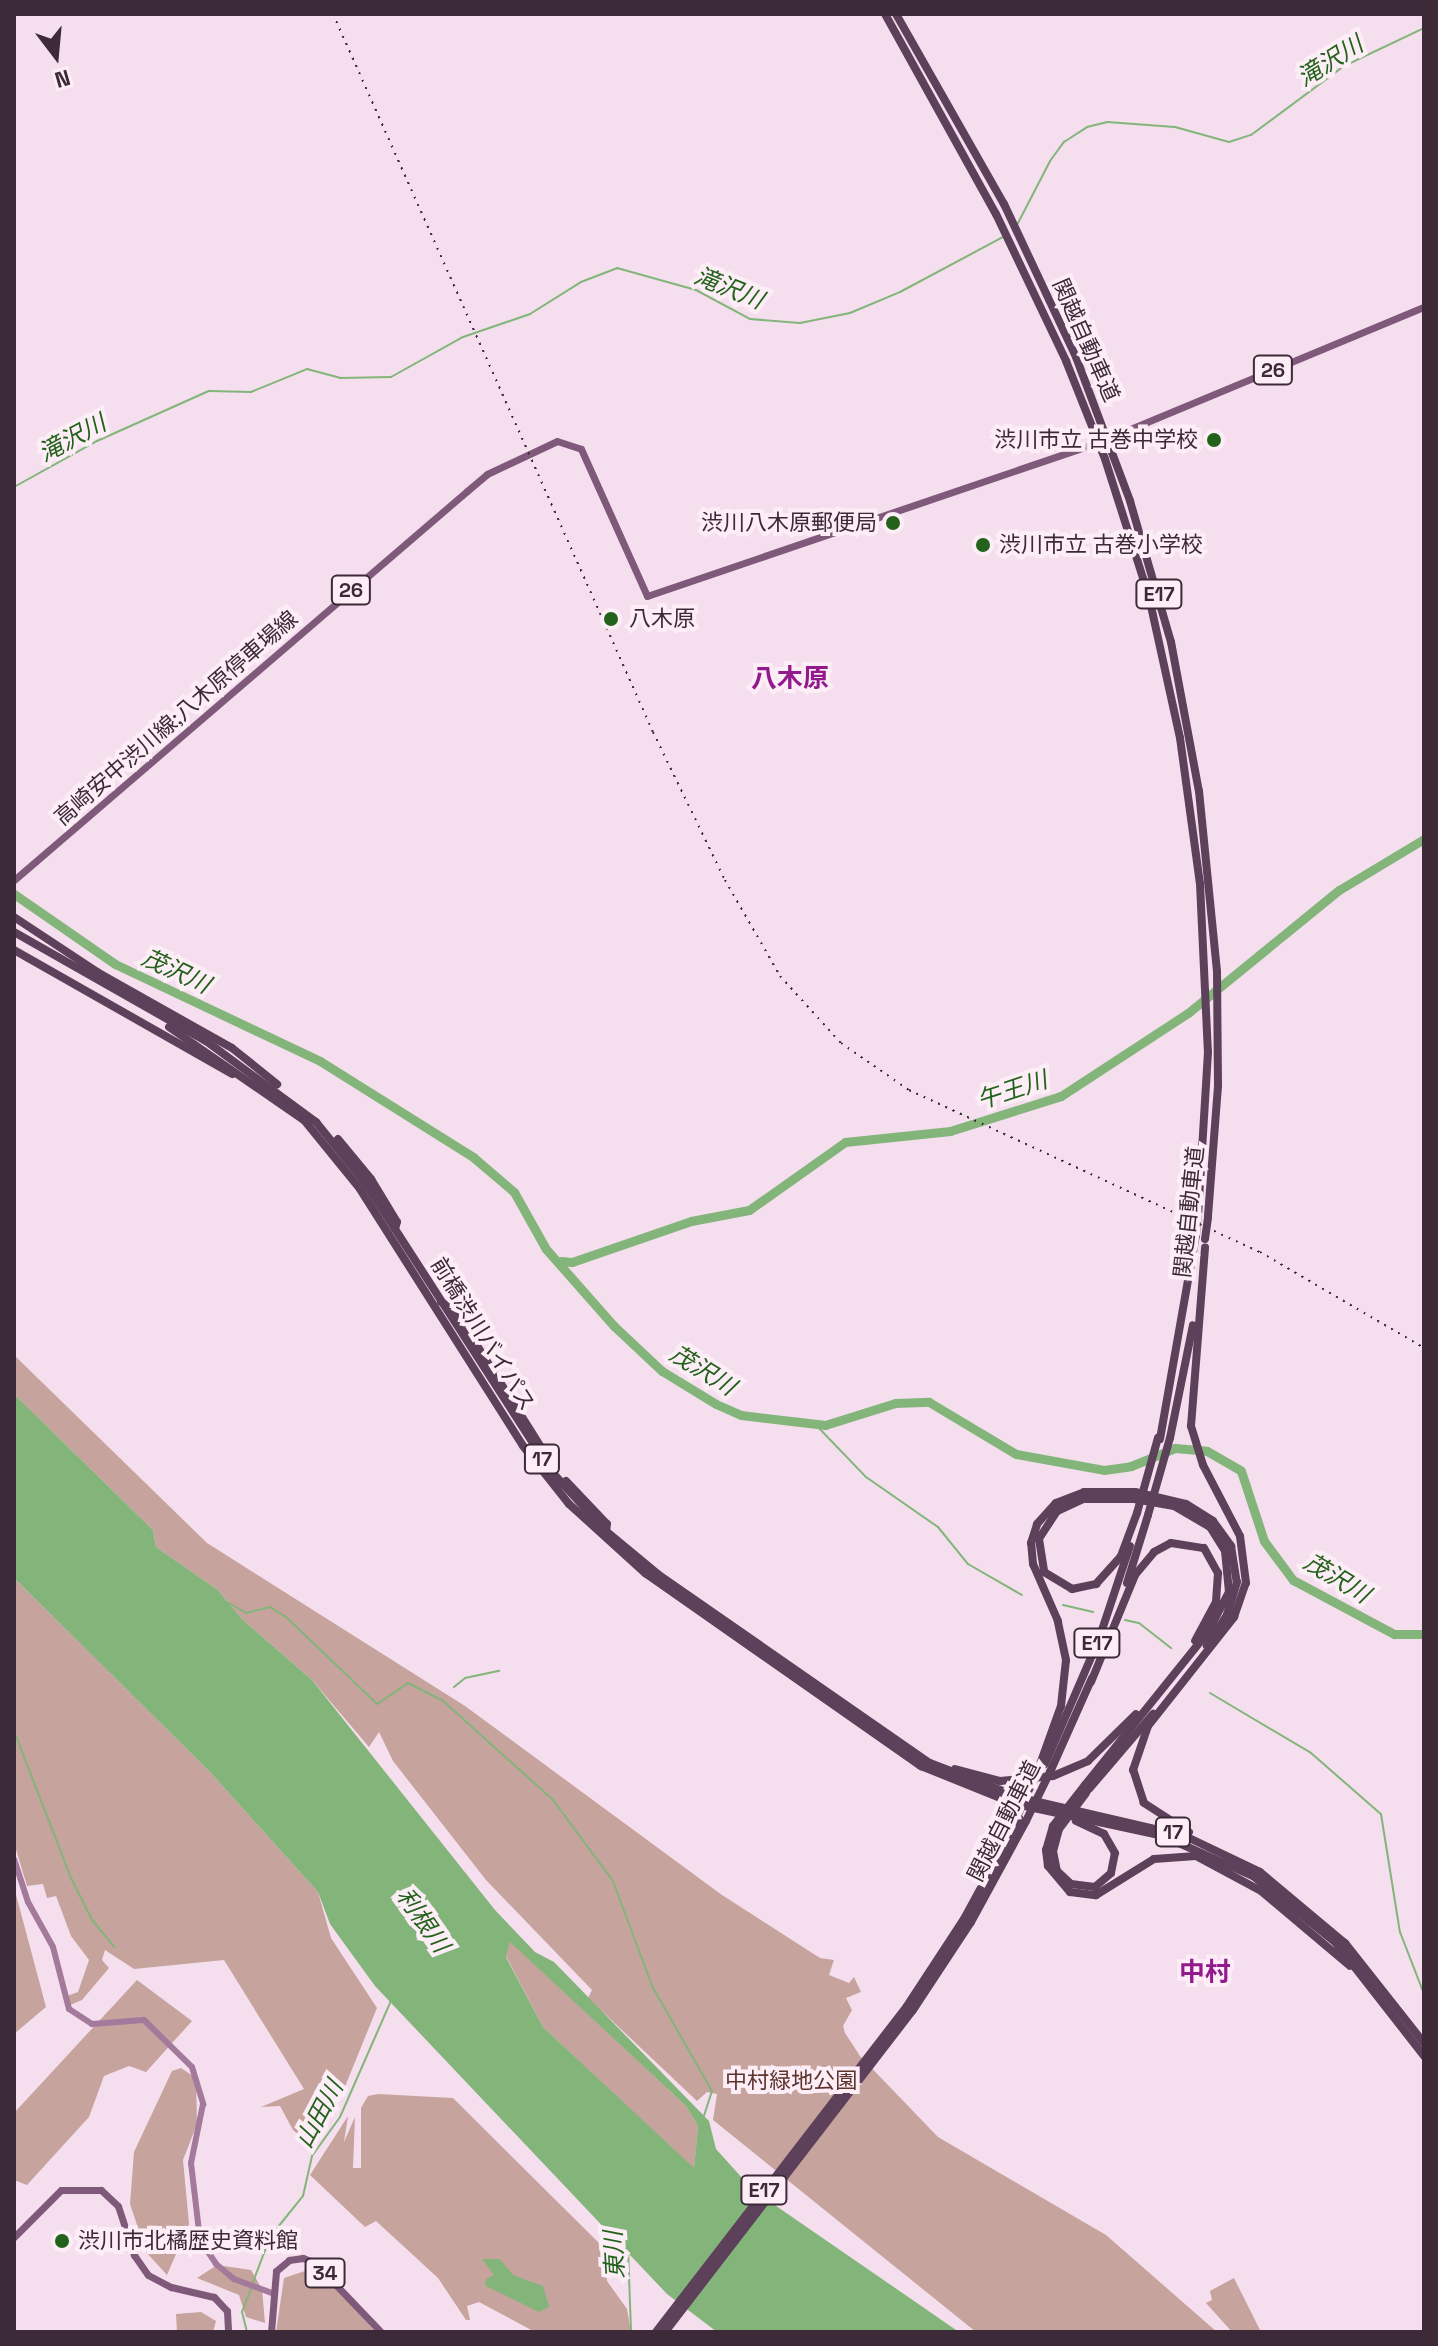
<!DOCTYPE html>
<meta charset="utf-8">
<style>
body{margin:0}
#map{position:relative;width:1438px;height:2346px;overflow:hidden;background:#f5dfee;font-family:"Space Grotesk","Noto Sans JP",sans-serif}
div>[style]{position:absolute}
.green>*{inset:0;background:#c6a39d}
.water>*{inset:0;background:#83b57b}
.stream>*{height:2px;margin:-1px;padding:0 1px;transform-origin:1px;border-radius:1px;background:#83b57b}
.river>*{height:9px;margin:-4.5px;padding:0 4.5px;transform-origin:4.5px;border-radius:4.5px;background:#83b57b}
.primary-tunnel>*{height:7px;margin-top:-3.5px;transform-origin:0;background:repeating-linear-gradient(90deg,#d0bbca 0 7px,transparent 0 10.5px)}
.secondary>*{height:6px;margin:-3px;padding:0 3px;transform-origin:3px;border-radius:3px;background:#a37a9c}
.primary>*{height:7px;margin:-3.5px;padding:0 3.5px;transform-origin:3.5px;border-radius:3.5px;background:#7f5979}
.highway>*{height:8px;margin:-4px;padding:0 4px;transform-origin:4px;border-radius:4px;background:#5d405a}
.rail>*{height:2px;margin-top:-1px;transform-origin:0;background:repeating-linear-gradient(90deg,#3c2a39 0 2px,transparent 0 8px)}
.highway-bridge>*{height:8px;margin:-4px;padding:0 4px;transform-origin:4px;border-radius:4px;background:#5d405a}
.dots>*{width:22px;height:22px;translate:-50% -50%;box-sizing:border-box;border:4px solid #fcedf6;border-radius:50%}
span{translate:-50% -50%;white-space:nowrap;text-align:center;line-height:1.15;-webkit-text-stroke:8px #fcedf6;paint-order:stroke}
.shield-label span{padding:2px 6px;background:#fcedf6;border:2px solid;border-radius:6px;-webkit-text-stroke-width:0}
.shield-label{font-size:20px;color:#3c2a39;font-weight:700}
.street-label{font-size:22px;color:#3c2a39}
.poi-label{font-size:22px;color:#3c2a39}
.right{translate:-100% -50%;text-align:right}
.left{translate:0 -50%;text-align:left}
.park-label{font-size:22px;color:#5d342b}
.water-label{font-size:24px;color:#23621a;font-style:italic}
.quarter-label{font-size:26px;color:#931a8c;font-weight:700}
.frame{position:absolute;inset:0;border:16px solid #3c2a39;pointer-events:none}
.north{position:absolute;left:16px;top:16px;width:80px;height:80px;-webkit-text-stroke:6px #fcedf6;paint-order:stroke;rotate:164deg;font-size:22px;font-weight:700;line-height:32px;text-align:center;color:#3c2a39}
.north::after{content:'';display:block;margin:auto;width:28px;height:36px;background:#3c2a39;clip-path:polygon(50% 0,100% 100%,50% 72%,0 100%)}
</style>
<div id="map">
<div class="green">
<div style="clip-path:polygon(14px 1355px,207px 1543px,465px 1706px,722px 1895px,820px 1958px,834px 1960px,829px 1975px,849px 1983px,854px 1977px,861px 1992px,846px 1998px,852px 2010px,843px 2026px,845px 2033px,860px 2056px,938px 2137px,1106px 2235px,1217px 2332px,976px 2332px,713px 2120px,717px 2094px,707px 2092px,697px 2101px,588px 1998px,592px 1990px,486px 1880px,393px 1761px,379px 1732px,369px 1747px,312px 1680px,242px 1619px,218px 1590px,156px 1547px,153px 1530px,14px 1394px)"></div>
<div style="clip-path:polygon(14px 1578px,209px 1771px,318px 1892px,331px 1938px,377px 2008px,333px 2116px,315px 2139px,305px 2140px,293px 2130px,280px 2106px,261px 2107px,304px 2089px,224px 1960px,134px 1969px,105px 1950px,102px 1960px,109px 1968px,82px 2000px,70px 2005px,67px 1996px,78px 1992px,89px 1960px,71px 1936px,56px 1896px,47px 1898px,43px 1884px,27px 1886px,14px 1843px)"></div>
<div style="clip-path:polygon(14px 1887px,46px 2007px,14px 2034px)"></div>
<div style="clip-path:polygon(510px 1941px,686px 2106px,698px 2126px,694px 2169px,543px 2027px,506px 1956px)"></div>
<div style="clip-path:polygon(137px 1980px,192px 2021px,146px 2072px,129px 2066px,104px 2076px,89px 2117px,27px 2185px,14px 2180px,14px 2113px)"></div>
<div style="clip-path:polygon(181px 2068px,196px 2078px,197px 2124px,183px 2160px,189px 2224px,167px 2275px,146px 2252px,130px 2204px,134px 2152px,172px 2071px)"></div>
<div style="clip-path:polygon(378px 2094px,453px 2098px,605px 2249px,607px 2281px,627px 2309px,631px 2332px,535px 2332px,479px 2302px,467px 2306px,470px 2320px,466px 2320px,438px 2278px,376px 2221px,365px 2227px,310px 2175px,348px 2116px,344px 2142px,355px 2117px,353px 2168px,361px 2168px,361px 2108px,368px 2096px)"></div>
<div style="clip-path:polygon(217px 2265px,251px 2270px,262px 2289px,265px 2323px,246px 2317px,239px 2295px,197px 2278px)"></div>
<div style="clip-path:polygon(305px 2271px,316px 2271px,328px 2280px,376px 2332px,276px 2332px,284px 2278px)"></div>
<div style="clip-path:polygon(1234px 2278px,1261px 2332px,1232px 2332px,1206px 2303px,1212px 2300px,1210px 2291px)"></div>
<div style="clip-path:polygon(201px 2312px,216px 2321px,213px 2332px,177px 2332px,176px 2314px)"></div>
</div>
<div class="water">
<div style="clip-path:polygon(evenodd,14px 1394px,153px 1530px,156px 1547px,218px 1590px,242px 1619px,312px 1680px,495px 1910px,535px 1952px,554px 1962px,709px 2121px,716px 2149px,753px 2190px,959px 2332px,717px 2332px,667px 2294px,375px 1986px,330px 1924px,318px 1892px,209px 1771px,14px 1578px,14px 1394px,510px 1942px,686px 2106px,698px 2126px,694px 2168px,543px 2027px,506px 1957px,510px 1942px)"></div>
<div style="clip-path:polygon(482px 2259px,500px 2259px,513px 2275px,543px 2286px,549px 2307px,539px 2312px,486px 2286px,485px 2280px,494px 2275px)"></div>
</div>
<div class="stream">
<div style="left:1016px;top:227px;width:74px;rotate:-62.7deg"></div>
<div style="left:1050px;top:161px;width:24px;rotate:-54deg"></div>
<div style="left:1064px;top:142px;width:27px;rotate:-33deg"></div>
<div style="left:1087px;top:127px;width:21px;rotate:-14deg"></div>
<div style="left:1107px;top:122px;width:68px;rotate:4.2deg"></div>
<div style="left:1175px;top:127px;width:56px;rotate:15.5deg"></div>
<div style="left:1229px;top:142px;width:23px;rotate:-18deg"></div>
<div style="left:1251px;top:135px;width:116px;rotate:-36.6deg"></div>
<div style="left:1344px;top:66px;width:89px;rotate:-25.4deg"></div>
<div style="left:14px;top:487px;width:95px;rotate:-29deg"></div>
<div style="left:97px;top:441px;width:123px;rotate:-24.1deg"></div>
<div style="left:209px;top:391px;width:42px;rotate:1.4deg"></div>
<div style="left:251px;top:392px;width:61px;rotate:-22.3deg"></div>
<div style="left:307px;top:369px;width:34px;rotate:15deg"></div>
<div style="left:340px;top:378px;width:51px;rotate:-1.1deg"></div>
<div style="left:391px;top:377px;width:82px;rotate:-29.1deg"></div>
<div style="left:463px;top:337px;width:71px;rotate:-18.9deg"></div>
<div style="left:530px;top:314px;width:60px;rotate:-32.1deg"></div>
<div style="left:581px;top:282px;width:39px;rotate:-21deg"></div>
<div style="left:617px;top:268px;width:82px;rotate:15.6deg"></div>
<div style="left:696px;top:290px;width:61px;rotate:28.2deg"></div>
<div style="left:750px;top:319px;width:50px;rotate:4.6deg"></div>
<div style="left:800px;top:323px;width:51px;rotate:-11.3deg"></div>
<div style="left:850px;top:313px;width:54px;rotate:-22.8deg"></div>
<div style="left:900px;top:292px;width:119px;rotate:-28.1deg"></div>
<div style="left:815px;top:1424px;width:74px;rotate:46.1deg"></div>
<div style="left:866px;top:1477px;width:88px;rotate:34.8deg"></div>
<div style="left:938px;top:1527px;width:48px;rotate:51deg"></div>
<div style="left:968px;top:1564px;width:62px;rotate:29.9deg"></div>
<div style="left:229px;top:1603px;width:20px;rotate:30deg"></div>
<div style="left:246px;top:1613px;width:25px;rotate:-14deg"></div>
<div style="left:270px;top:1607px;width:19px;rotate:32deg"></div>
<div style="left:286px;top:1617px;width:126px;rotate:43.7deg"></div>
<div style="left:377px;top:1704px;width:37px;rotate:-34deg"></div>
<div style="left:408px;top:1683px;width:38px;rotate:27deg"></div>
<div style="left:442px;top:1700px;width:149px;rotate:42deg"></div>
<div style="left:553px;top:1800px;width:101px;rotate:53.5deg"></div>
<div style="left:613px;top:1881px;width:112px;rotate:69.6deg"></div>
<div style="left:652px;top:1986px;width:121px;rotate:60.3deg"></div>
<div style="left:712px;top:2091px;width:26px;rotate:108deg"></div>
<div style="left:1063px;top:1605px;width:31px;rotate:13deg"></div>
<div style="left:1125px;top:1620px;width:14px;rotate:12deg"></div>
<div style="left:1139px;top:1623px;width:41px;rotate:38deg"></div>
<div style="left:454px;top:1687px;width:14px;rotate:-39deg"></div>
<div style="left:465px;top:1678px;width:35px;rotate:-12deg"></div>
<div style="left:1210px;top:1693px;width:117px;rotate:30.7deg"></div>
<div style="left:1311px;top:1753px;width:93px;rotate:41.1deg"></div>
<div style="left:1381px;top:1814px;width:120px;rotate:80.9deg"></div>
<div style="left:1400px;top:1932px;width:66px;rotate:68.8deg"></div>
<div style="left:14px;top:1731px;width:158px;rotate:68.8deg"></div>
<div style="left:71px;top:1878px;width:47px;rotate:63.4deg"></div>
<div style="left:92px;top:1920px;width:35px;rotate:50deg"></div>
<div style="left:628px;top:2249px;width:83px;rotate:87.9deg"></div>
<div style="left:253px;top:2282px;width:48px;rotate:-69.3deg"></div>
<div style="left:270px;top:2237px;width:53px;rotate:-51.2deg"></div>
<div style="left:303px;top:2196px;width:41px;rotate:-77.3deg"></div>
<div style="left:312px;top:2156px;width:48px;rotate:-54.3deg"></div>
<div style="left:340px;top:2117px;width:127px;rotate:-66.3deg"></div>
<div style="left:247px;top:2332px;width:21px;rotate:-104deg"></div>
<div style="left:242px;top:2312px;width:26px;rotate:-69deg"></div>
</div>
<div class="river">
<div style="left:14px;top:894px;width:123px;rotate:34.7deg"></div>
<div style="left:115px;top:964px;width:227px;rotate:25.3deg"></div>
<div style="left:320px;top:1061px;width:181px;rotate:32.1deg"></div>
<div style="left:473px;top:1157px;width:54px;rotate:40.5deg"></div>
<div style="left:514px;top:1192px;width:65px;rotate:60.7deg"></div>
<div style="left:546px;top:1249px;width:103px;rotate:48.6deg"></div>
<div style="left:614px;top:1326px;width:66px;rotate:43.2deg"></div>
<div style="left:662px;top:1371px;width:63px;rotate:31.4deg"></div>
<div style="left:716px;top:1404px;width:27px;rotate:24deg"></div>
<div style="left:741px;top:1415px;width:85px;rotate:6.8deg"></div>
<div style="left:825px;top:1425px;width:73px;rotate:-17.4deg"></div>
<div style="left:895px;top:1403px;width:34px;rotate:-2deg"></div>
<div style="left:929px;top:1402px;width:101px;rotate:30.9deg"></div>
<div style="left:1016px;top:1454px;width:89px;rotate:10.3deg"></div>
<div style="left:1104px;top:1470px;width:27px;rotate:-8deg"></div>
<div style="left:1131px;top:1466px;width:48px;rotate:-22.2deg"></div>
<div style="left:1175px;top:1448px;width:32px;rotate:5deg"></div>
<div style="left:1207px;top:1451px;width:39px;rotate:30deg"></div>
<div style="left:1241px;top:1471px;width:74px;rotate:71.8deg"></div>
<div style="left:1264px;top:1541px;width:49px;rotate:53.4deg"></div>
<div style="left:1293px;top:1580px;width:115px;rotate:28.1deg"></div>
<div style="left:1394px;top:1634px;width:30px"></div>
<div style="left:561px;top:1261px;width:11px;rotate:5deg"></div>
<div style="left:572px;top:1262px;width:126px;rotate:-19deg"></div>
<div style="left:691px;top:1221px;width:59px;rotate:-10.7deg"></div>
<div style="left:749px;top:1210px;width:118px;rotate:-35.3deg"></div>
<div style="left:845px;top:1142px;width:106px;rotate:-6deg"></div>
<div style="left:950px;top:1131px;width:116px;rotate:-17.5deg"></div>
<div style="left:1061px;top:1096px;width:152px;rotate:-33.2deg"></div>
<div style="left:1188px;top:1013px;width:195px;rotate:-39.2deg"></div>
<div style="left:1339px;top:890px;width:99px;rotate:-31deg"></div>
</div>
<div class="primary-tunnel">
<div style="left:1082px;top:448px;width:44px;rotate:-21.3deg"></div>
</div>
<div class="secondary">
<div style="left:14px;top:1859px;width:45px;rotate:72deg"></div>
<div style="left:28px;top:1902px;width:51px;rotate:60.9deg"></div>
<div style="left:53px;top:1947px;width:64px;rotate:75.5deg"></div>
<div style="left:69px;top:2009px;width:27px;rotate:33deg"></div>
<div style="left:92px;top:2024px;width:52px;rotate:-4.4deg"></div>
<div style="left:144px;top:2020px;width:67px;rotate:44.4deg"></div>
<div style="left:192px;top:2067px;width:39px;rotate:73deg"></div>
<div style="left:203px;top:2104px;width:60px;rotate:101.5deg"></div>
<div style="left:191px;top:2163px;width:78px;rotate:83.3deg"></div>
<div style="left:200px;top:2240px;width:29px;rotate:56deg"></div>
<div style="left:216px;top:2264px;width:23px;rotate:40deg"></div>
<div style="left:234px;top:2279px;width:40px;rotate:20.2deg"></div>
</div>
<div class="primary">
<div style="left:1123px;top:432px;width:326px;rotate:-22.6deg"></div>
<div style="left:14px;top:880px;width:597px;rotate:-40.65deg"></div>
<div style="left:467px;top:491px;width:26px;rotate:-40deg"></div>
<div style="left:487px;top:474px;width:77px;rotate:-25.2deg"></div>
<div style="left:557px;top:441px;width:25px;rotate:18deg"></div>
<div style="left:581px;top:449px;width:161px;rotate:65.8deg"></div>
<div style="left:647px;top:596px;width:459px;rotate:-18.8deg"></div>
<div style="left:14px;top:2237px;width:66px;rotate:-45deg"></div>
<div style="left:61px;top:2190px;width:40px"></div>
<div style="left:101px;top:2190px;width:23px;rotate:43deg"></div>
<div style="left:118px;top:2206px;width:52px;rotate:71.9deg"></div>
<div style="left:134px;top:2255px;width:24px;rotate:55deg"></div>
<div style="left:148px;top:2275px;width:26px;rotate:28deg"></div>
<div style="left:171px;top:2287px;width:44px;rotate:13.1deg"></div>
<div style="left:214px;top:2297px;width:19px;rotate:47deg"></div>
<div style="left:227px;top:2311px;width:21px;rotate:87deg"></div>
<div style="left:271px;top:2332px;width:61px;rotate:-85.3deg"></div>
<div style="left:276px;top:2271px;width:17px;rotate:-40deg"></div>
<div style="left:289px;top:2260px;width:14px;rotate:-8deg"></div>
<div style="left:303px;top:2258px;width:13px;rotate:23deg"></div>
<div style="left:315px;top:2263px;width:95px;rotate:46.3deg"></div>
</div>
<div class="highway">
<div style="left:885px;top:14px;width:229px;rotate:61deg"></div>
<div style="left:996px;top:214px;width:163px;rotate:64.5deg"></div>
<div style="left:1066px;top:361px;width:105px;rotate:68.3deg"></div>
<div style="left:1105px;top:459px;width:145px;rotate:72.3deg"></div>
<div style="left:1149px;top:597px;width:144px;rotate:77.6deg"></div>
<div style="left:1180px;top:738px;width:147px;rotate:82.2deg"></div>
<div style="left:1200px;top:884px;width:168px;rotate:87.3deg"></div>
<div style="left:1208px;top:1052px;width:162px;rotate:93.5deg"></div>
<div style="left:896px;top:14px;width:219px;rotate:60.4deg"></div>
<div style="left:1004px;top:204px;width:169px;rotate:64.8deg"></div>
<div style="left:1076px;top:357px;width:154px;rotate:69.4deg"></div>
<div style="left:1130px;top:501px;width:147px;rotate:73.8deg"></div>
<div style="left:1171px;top:642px;width:152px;rotate:79.4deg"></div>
<div style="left:1199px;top:791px;width:182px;rotate:84.3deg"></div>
<div style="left:1217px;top:972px;width:114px;rotate:89.5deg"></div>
<div style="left:1218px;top:1086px;width:131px;rotate:94.4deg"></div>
<div style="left:14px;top:917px;width:100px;rotate:33.5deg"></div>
<div style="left:97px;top:972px;width:155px;rotate:29.4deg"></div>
<div style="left:232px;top:1048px;width:58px;rotate:38.7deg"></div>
<div style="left:14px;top:932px;width:221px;rotate:29.6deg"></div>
<div style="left:206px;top:1041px;width:137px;rotate:36.4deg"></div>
<div style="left:316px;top:1122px;width:80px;rotate:51.1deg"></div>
<div style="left:366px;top:1184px;width:341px;rotate:57.2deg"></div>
<div style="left:551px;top:1471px;width:81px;rotate:47.5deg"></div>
<div style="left:606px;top:1531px;width:69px;rotate:39.7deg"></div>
<div style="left:659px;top:1575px;width:330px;rotate:34.8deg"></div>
<div style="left:930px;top:1763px;width:97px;rotate:21deg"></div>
<div style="left:1021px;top:1798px;width:168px;rotate:13deg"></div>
<div style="left:1185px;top:1836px;width:83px;rotate:25.6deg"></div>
<div style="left:1260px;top:1872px;width:111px;rotate:39.9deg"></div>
<div style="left:1345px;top:1943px;width:127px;rotate:51.7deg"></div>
<div style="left:14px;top:950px;width:251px;rotate:29.6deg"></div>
<div style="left:169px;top:1027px;width:164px;rotate:34.6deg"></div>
<div style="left:304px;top:1120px;width:89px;rotate:50.9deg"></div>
<div style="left:360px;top:1189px;width:304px;rotate:57.6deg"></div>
<div style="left:523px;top:1446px;width:74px;rotate:51.6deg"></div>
<div style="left:569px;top:1504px;width:103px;rotate:42.2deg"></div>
<div style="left:645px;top:1573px;width:337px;rotate:35deg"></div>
<div style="left:921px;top:1766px;width:101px;rotate:22deg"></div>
<div style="left:1015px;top:1804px;width:151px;rotate:12.2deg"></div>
<div style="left:1163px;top:1836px;width:98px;rotate:24deg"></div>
<div style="left:1253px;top:1876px;width:105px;rotate:38.8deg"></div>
<div style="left:1335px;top:1942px;width:145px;rotate:52deg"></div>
<div style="left:338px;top:1139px;width:52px;rotate:50.5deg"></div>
<div style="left:371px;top:1179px;width:50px;rotate:58.8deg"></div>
<div style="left:397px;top:1222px;width:7px;rotate:106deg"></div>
<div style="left:441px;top:1302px;width:15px;rotate:28deg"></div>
<div style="left:454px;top:1309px;width:176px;rotate:57.8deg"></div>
<div style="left:1170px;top:1438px;width:115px;rotate:-78.5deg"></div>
<div style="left:1160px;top:1439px;width:207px;rotate:-80deg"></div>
<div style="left:566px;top:1481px;width:59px;rotate:46.4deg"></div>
<div style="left:607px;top:1524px;width:7px;rotate:98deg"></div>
<div style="left:1127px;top:1583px;width:71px;rotate:-72.8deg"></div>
<div style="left:1091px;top:1682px;width:116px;rotate:-67.6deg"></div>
<div style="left:1135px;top:1575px;width:30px;rotate:-50deg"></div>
<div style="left:1154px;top:1552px;width:19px;rotate:-28deg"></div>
<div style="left:1171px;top:1543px;width:33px;rotate:9deg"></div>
<div style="left:1204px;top:1548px;width:29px;rotate:61deg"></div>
<div style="left:1218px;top:1573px;width:29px;rotate:94deg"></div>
<div style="left:1216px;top:1602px;width:44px;rotate:118.3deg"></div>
<div style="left:1045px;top:1764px;width:136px;rotate:-66.6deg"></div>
<div style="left:1099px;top:1639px;width:98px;rotate:-71.6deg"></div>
<div style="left:1039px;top:1767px;width:65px;rotate:-70.2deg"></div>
<div style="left:1061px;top:1706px;width:46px;rotate:-83.8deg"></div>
<div style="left:1066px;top:1660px;width:40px;rotate:-102deg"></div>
<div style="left:1058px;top:1621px;width:62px;rotate:-113.7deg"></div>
<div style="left:1033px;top:1564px;width:21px;rotate:-95deg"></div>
<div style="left:1031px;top:1543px;width:20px;rotate:-72deg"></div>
<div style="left:1037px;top:1524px;width:28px;rotate:-48deg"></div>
<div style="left:1056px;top:1503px;width:30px;rotate:-21deg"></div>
<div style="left:1084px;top:1492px;width:51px"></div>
<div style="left:1135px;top:1492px;width:52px;rotate:13.2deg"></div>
<div style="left:1186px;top:1504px;width:32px;rotate:32deg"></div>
<div style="left:1213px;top:1521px;width:31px;rotate:54deg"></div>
<div style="left:1231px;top:1546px;width:36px;rotate:81deg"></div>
<div style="left:1237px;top:1582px;width:34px;rotate:107deg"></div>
<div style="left:1227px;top:1615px;width:37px;rotate:123deg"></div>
<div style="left:955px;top:1769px;width:47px;rotate:14.9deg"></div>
<div style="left:1000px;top:1781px;width:53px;rotate:-5.4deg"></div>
<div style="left:1053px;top:1776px;width:38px;rotate:-23deg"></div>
<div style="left:1088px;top:1761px;width:67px;rotate:-44.4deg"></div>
<div style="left:1050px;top:1772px;width:103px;rotate:-65.9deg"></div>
<div style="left:1085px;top:1785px;width:196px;rotate:-51.2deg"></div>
<div style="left:1208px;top:1632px;width:45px;rotate:-62.3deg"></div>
<div style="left:1229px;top:1592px;width:41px;rotate:-95.6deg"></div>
<div style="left:1225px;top:1551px;width:28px;rotate:-122deg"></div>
<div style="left:1210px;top:1527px;width:42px;rotate:-149.7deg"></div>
<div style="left:1174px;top:1506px;width:42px;rotate:-170.3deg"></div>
<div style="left:1133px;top:1499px;width:50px;rotate:180deg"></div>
<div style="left:1083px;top:1499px;width:29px;rotate:155deg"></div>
<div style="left:1057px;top:1511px;width:33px;rotate:123deg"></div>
<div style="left:1039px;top:1539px;width:33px;rotate:81deg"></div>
<div style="left:1044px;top:1572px;width:33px;rotate:31deg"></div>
<div style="left:1072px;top:1589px;width:25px;rotate:-12deg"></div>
<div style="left:1096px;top:1584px;width:38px;rotate:-48deg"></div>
<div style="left:1121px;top:1556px;width:46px;rotate:-69.6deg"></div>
<div style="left:1089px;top:1789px;width:99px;rotate:-49.5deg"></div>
<div style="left:1053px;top:1826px;width:25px;rotate:106deg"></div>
<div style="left:1046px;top:1850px;width:16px;rotate:83deg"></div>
<div style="left:1048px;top:1866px;width:34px;rotate:50deg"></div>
<div style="left:1070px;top:1892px;width:26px;rotate:7deg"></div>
<div style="left:1096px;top:1895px;width:68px;rotate:-31.8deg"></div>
<div style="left:1154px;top:1859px;width:42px;rotate:-4.1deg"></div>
<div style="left:1196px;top:1856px;width:74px;rotate:28.3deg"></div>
<div style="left:1261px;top:1891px;width:116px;rotate:40.1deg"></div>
<div style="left:1059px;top:1829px;width:23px;rotate:105deg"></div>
<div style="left:1053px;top:1851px;width:20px;rotate:79deg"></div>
<div style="left:1057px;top:1871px;width:19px;rotate:43deg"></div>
<div style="left:1071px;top:1884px;width:24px;rotate:7deg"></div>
<div style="left:1095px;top:1887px;width:21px;rotate:-41deg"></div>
<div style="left:1111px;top:1873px;width:20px;rotate:-79deg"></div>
<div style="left:1115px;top:1853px;width:22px;rotate:-120deg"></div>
<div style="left:1104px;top:1834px;width:31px;rotate:-155deg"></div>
<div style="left:1189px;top:1832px;width:54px;rotate:-147.2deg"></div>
<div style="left:1144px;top:1803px;width:35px;rotate:-108deg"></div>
<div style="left:1133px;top:1770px;width:46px;rotate:-71.2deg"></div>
<div style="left:1148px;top:1726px;width:139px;rotate:-51.7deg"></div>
<div style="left:1234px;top:1617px;width:36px;rotate:-71deg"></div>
<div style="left:1246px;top:1583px;width:47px;rotate:-97.3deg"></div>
<div style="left:1240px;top:1536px;width:80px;rotate:-117.5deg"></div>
<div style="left:1203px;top:1465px;width:41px;rotate:-107.1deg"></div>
<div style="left:1191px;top:1426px;width:179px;rotate:-85.5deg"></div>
<div style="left:656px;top:2332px;width:411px;rotate:-52.4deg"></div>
<div style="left:907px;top:2006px;width:104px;rotate:-56.8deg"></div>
<div style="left:964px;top:1919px;width:115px;rotate:-61.4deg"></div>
<div style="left:665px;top:2332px;width:406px;rotate:-52.4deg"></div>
<div style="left:913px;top:2010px;width:105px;rotate:-56.6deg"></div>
<div style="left:971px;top:1922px;width:115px;rotate:-61.4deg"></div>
</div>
<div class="rail">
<div style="left:333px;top:14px;width:786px;rotate:65.98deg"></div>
<div style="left:653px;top:732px;width:165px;rotate:64.1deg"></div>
<div style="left:725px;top:880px;width:111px;rotate:60.2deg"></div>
<div style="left:780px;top:976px;width:91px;rotate:47.7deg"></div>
<div style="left:841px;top:1043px;width:83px;rotate:34.7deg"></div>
<div style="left:909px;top:1090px;width:387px;rotate:24.8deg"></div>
<div style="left:1260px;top:1252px;width:190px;rotate:30.3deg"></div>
</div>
<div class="highway-bridge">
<div style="left:1196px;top:1235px;width:21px;rotate:-85deg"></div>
<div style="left:1205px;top:1239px;width:22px;rotate:-82deg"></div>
<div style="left:1137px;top:1513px;width:78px;rotate:-74.4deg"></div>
<div style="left:1148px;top:1515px;width:80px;rotate:-74.1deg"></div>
<div style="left:1017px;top:1817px;width:55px;rotate:-66.3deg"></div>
<div style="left:1026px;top:1821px;width:55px;rotate:-63.9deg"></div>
<div style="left:1053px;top:1826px;width:52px;rotate:-52deg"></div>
<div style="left:1059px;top:1829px;width:45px;rotate:-53.1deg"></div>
</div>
<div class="dots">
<div style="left:1214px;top:440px;background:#23621a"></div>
<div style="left:893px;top:523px;background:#23621a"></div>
<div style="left:983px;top:545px;background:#23621a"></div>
<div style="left:611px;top:619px;background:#23621a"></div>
<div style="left:62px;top:2241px;background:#23621a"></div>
</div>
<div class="shield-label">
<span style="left:1273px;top:370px">26</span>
<span style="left:351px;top:590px">26</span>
<span style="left:1159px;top:594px">E17</span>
<span style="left:542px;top:1459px">17</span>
<span style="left:1097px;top:1643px">E17</span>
<span style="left:1173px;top:1832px">17</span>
<span style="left:764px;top:2190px">E17</span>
<span style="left:325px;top:2273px">34</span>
</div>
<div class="street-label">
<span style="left:1086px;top:340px;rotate:66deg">関越自動車道</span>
<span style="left:176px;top:718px;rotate:-41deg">高崎安中渋川線;八木原停車場線</span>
<span style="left:1189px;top:1212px;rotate:-84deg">関越自動車道</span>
<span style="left:483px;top:1334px;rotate:58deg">前橋渋川バイパス</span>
<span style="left:1004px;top:1821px;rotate:-63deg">関越自動車道</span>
</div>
<div class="poi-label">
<span class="right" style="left:1198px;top:440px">渋川市立 古巻中学校</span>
<span class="right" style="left:877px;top:523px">渋川八木原郵便局</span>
<span class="left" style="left:999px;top:545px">渋川市立 古巻小学校</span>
<span class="left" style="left:629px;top:619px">八木原</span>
<span class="left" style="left:78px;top:2241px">渋川市北橘歴史資料館</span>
</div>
<div class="park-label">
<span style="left:791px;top:2081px">中村緑地公園</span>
</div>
<div class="water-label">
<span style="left:1330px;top:61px;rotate:-32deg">滝沢川</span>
<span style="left:729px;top:288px;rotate:22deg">滝沢川</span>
<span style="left:72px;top:438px;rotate:-28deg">滝沢川</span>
<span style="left:176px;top:971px;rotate:25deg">茂沢川</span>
<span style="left:1012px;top:1090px;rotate:-18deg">午王川</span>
<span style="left:703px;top:1370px;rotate:32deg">茂沢川</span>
<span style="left:1337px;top:1578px;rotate:31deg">茂沢川</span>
<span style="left:423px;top:1920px;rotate:55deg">利根川</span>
<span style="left:319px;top:2114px;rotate:-62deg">山田川</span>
<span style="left:614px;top:2255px;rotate:-93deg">東川</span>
</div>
<div class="quarter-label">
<span style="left:790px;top:679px">八木原</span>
<span style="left:1205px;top:1973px">中村</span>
</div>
<div class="frame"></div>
<div class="north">N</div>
</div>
